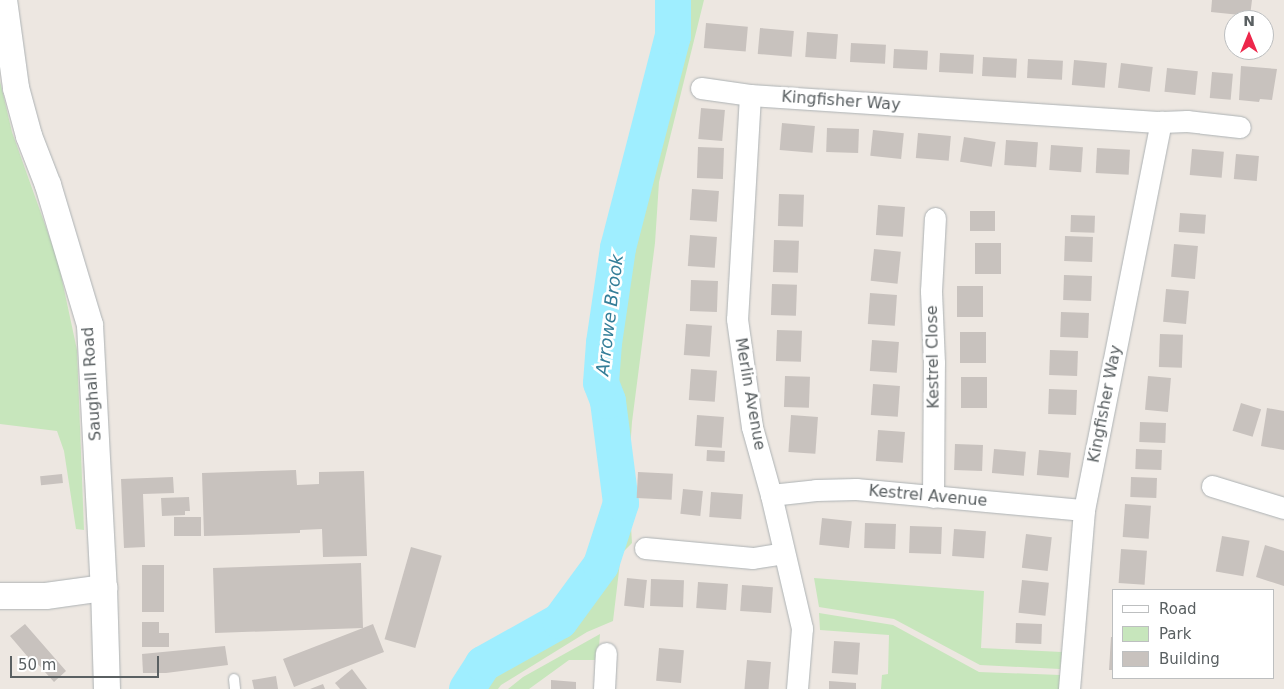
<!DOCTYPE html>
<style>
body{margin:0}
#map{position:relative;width:1284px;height:689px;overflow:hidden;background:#ede7e1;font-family:"DejaVu Sans",sans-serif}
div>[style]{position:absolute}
.green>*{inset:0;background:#c7e6bc}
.river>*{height:36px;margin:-18px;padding:0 18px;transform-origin:18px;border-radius:18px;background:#9feeff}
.building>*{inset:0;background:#c8c2be;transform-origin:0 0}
.roads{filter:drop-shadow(0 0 1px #adb2b4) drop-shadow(0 0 1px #adb2b4)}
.service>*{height:10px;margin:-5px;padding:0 5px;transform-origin:5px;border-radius:5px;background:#fff}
.minor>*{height:21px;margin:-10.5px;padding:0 10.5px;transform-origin:10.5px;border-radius:10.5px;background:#fff}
.tertiary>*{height:26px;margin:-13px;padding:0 13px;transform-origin:13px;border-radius:13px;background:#fff}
span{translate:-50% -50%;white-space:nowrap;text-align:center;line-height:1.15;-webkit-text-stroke:5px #fff;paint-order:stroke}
.street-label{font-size:16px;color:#5a6062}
.water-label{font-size:18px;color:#347e98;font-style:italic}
.legend{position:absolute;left:1112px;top:589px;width:162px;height:90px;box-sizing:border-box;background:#fff;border:1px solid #bdbfc0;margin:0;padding:6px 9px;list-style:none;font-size:15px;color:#5a6062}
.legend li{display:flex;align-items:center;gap:10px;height:25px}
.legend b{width:25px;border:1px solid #bdbfc0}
.north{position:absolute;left:1224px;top:10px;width:50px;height:50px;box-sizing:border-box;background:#fff;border:1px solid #bdbfc0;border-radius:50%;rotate:0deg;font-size:14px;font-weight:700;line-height:20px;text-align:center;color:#5a6062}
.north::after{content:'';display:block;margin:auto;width:18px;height:22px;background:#ed274b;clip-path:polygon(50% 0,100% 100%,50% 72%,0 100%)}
.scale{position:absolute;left:10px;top:656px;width:149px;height:22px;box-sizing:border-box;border:2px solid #5a6062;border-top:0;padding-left:6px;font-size:15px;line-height:18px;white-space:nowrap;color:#5a6062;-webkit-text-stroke:4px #fff;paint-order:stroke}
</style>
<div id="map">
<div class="green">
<div style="clip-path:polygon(673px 0,704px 0,659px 182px,655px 243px,632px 422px,628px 478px,632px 543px,621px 554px,613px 621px,587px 632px,501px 685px,498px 689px,475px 689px,497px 665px,540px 645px,579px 612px,604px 572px,621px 503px,608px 401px,601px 383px,608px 322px,618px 248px,673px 36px)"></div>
<div style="clip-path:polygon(0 81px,12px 132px,58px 261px,77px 350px,84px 530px,76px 529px,64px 451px,57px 431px,0 424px)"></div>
<div style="clip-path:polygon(814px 578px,984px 591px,981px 648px,1062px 652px,1060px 669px,980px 665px,894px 619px,819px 607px)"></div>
<div style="clip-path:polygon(819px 613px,893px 625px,979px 672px,1060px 675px,1059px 689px,881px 689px,882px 675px,888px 674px,889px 635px,820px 630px)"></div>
<div style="clip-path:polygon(600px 634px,598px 660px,569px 660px,529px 689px,508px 689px,523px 677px)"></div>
</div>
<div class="river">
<div style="left:467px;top:689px;width:30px;rotate:-57deg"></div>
<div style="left:483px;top:664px;width:88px;rotate:-29.2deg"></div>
<div style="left:560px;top:621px;width:69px;rotate:-53.8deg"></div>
<div style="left:601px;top:565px;width:65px;rotate:-72.1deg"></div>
<div style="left:621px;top:503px;width:103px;rotate:-97.3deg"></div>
<div style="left:608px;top:401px;width:19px;rotate:-111deg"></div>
<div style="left:601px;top:383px;width:40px;rotate:-85.7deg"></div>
<div style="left:604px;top:343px;width:96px;rotate:-81.6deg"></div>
<div style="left:618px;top:248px;width:219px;rotate:-75.5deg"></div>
<div style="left:673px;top:36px;width:36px;rotate:-90deg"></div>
</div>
<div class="building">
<div style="clip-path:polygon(1212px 0,1252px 0,1250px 16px,1211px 12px)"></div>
<div style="left:706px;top:23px;width:42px;height:25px;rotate:5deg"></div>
<div style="left:760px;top:28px;width:34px;height:26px;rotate:5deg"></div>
<div style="left:807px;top:32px;width:31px;height:25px;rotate:4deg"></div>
<div style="left:851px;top:43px;width:35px;height:19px;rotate:3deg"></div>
<div style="left:894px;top:49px;width:34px;height:19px;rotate:3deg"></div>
<div style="left:940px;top:53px;width:34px;height:19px;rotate:3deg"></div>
<div style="left:983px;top:57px;width:34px;height:19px;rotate:3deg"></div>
<div style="left:1028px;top:59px;width:35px;height:19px;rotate:3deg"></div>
<div style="left:1074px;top:60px;width:33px;height:25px;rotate:5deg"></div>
<div style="left:1121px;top:63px;width:32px;height:25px;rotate:7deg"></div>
<div style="clip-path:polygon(1241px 66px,1277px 69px,1272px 100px,1260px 99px,1259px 102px,1239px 100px)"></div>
<div style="left:1167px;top:68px;width:31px;height:24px;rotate:6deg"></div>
<div style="left:1212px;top:72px;width:21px;height:26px;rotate:5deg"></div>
<div style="left:701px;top:108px;width:24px;height:31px;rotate:5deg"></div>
<div style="left:782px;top:123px;width:33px;height:27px;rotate:5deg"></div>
<div style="left:827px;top:128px;width:32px;height:24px;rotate:2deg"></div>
<div style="left:873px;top:130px;width:31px;height:26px;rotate:6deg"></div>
<div style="left:918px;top:133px;width:33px;height:25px;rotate:5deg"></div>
<div style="left:964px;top:137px;width:32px;height:25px;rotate:9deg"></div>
<div style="left:1006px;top:140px;width:32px;height:25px;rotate:4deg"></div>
<div style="left:1051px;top:145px;width:32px;height:25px;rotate:4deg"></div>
<div style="left:698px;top:147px;width:26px;height:31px;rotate:2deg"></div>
<div style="left:1097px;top:148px;width:33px;height:25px;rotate:3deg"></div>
<div style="left:1192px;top:149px;width:32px;height:26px;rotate:5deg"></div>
<div style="left:1236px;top:154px;width:23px;height:25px;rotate:5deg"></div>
<div style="left:692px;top:189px;width:27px;height:31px;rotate:4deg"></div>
<div style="left:779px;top:194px;width:25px;height:32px;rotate:2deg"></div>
<div style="left:878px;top:205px;width:27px;height:30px;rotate:4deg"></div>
<div style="left:970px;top:211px;width:25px;height:20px"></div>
<div style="left:1180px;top:213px;width:26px;height:19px;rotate:4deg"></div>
<div style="left:1071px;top:215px;width:24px;height:17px;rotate:2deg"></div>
<div style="left:690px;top:235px;width:27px;height:31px;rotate:4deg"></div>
<div style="left:1065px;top:236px;width:28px;height:25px;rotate:2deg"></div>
<div style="left:774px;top:240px;width:25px;height:32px;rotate:2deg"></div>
<div style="left:975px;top:243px;width:26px;height:31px"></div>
<div style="left:1174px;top:244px;width:24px;height:33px;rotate:5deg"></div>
<div style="left:874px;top:249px;width:27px;height:32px;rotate:6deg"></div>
<div style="left:1064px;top:275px;width:28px;height:25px;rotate:2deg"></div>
<div style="left:691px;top:280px;width:27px;height:31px;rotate:2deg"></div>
<div style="left:772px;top:284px;width:25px;height:31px;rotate:2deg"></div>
<div style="left:957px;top:286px;width:26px;height:31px"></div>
<div style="left:1166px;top:289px;width:23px;height:33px;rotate:5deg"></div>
<div style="left:870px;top:293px;width:27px;height:31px;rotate:4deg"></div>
<div style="left:1061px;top:312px;width:28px;height:25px;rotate:2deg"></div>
<div style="left:686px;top:324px;width:26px;height:31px;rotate:4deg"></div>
<div style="left:777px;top:330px;width:25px;height:31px;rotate:2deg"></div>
<div style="left:960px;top:332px;width:26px;height:31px"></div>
<div style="left:1160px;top:334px;width:23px;height:33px;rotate:2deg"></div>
<div style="left:872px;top:340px;width:27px;height:31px;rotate:4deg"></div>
<div style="left:1050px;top:350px;width:28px;height:25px;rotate:2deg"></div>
<div style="left:691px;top:369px;width:26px;height:31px;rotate:4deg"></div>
<div style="left:785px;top:376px;width:25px;height:31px;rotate:2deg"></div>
<div style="left:1148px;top:376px;width:23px;height:34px;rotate:5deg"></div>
<div style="left:961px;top:377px;width:26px;height:31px"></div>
<div style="left:873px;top:384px;width:27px;height:31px;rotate:4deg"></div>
<div style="left:1049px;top:389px;width:28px;height:25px;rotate:2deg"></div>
<div style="left:1241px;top:403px;width:21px;height:29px;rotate:17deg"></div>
<div style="clip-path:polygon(1267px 408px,1284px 411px,1284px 450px,1261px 446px)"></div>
<div style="left:697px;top:415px;width:27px;height:31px;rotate:4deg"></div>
<div style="left:791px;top:415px;width:27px;height:37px;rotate:4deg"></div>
<div style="left:1140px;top:422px;width:26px;height:20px;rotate:2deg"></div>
<div style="left:878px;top:430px;width:27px;height:31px;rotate:4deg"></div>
<div style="left:955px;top:444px;width:28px;height:26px;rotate:2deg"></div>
<div style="left:994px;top:449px;width:32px;height:24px;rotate:5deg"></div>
<div style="left:1136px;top:449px;width:26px;height:20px;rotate:2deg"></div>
<div style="left:707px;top:450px;width:18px;height:11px;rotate:3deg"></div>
<div style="left:1039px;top:450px;width:32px;height:25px;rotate:5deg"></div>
<div style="clip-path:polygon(296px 470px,297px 485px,319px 484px,319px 472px,364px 471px,367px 556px,323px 557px,322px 529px,300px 530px,300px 533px,204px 536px,202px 473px)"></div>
<div style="left:638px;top:472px;width:35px;height:26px;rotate:3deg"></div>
<div style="left:62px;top:474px;width:9px;height:22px;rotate:84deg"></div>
<div style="clip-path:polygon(173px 477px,174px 493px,143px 494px,145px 547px,124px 548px,121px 479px)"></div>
<div style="left:1131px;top:477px;width:26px;height:20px;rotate:2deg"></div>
<div style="left:683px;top:489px;width:20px;height:25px;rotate:6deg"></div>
<div style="left:711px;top:492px;width:32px;height:25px;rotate:4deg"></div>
<div style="clip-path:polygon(189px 497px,190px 511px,185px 511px,185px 515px,162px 516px,161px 498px)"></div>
<div style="left:1125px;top:504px;width:26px;height:33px;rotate:4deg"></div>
<div style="left:201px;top:517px;width:19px;height:27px;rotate:90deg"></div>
<div style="left:822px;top:518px;width:30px;height:27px;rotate:6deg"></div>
<div style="left:865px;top:523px;width:31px;height:25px;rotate:2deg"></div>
<div style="left:910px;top:526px;width:32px;height:27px;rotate:2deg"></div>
<div style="left:954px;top:529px;width:32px;height:27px;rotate:4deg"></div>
<div style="left:1026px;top:534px;width:26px;height:34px;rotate:7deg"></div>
<div style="left:1222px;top:536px;width:28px;height:36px;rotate:10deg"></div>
<div style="clip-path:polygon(1265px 545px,1284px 551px,1284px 586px,1256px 577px)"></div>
<div style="left:411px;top:547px;width:32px;height:96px;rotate:16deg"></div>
<div style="left:1121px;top:549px;width:26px;height:34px;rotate:4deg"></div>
<div style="clip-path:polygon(361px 563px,363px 628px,373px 624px,384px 652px,294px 687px,283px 659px,363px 628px,215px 633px,213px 568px)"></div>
<div style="left:142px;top:565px;width:22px;height:47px"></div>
<div style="left:627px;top:578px;width:20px;height:28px;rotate:6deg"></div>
<div style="left:651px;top:579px;width:33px;height:27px;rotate:2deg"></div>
<div style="left:1022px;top:580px;width:27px;height:33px;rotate:6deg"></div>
<div style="left:698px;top:582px;width:30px;height:26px;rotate:4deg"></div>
<div style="left:742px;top:585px;width:31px;height:26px;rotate:4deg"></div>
<div style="clip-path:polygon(142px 622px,159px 622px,159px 633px,169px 633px,169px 647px,142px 647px)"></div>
<div style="left:1016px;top:623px;width:26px;height:20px;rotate:2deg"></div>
<div style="clip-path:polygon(25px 624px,66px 671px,54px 682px,36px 662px,33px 663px,10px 636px)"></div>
<div style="clip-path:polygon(1111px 637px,1113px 637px,1113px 670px,1109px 670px)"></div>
<div style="left:834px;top:641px;width:26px;height:32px;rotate:4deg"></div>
<div style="clip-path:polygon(225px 646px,228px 665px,166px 673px,143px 673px,142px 654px)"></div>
<div style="left:659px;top:648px;width:25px;height:33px;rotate:5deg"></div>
<div style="left:747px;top:660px;width:24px;height:29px;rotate:5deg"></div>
<div style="clip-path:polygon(352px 669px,367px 689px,340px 689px,335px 683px)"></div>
<div style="clip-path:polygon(276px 676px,278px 689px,254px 689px,252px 680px)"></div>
<div style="clip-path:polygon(551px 680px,576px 682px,576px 689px,551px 689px)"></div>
<div style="clip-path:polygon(829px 681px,856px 683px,856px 689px,829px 689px)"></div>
<div style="clip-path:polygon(323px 684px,325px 689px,310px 689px)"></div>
</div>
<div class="roads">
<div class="service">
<div style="left:234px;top:679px;width:10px;rotate:84deg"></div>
</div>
<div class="minor">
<div style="left:701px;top:88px;width:49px;rotate:8.1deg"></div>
<div style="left:750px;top:95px;width:412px;rotate:3.8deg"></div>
<div style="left:1161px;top:122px;width:26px;rotate:-2deg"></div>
<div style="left:1187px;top:121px;width:53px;rotate:6.5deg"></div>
<div style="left:750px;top:95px;width:224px;rotate:93.3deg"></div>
<div style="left:737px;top:319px;width:109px;rotate:82.1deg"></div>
<div style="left:752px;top:427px;width:71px;rotate:74.4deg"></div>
<div style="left:771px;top:495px;width:137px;rotate:76.9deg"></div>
<div style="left:802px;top:628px;width:61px;rotate:94.7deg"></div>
<div style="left:1212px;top:486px;width:75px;rotate:17deg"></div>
<div style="left:771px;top:495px;width:45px;rotate:-6.3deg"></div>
<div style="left:816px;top:490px;width:40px;rotate:-1.4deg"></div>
<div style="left:856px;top:489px;width:229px;rotate:5.3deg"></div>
<div style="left:933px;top:497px;width:134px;rotate:-89.6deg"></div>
<div style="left:934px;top:363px;width:72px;rotate:-92.4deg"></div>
<div style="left:931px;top:291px;width:73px;rotate:-86.9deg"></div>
<div style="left:645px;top:548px;width:108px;rotate:5.3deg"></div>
<div style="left:753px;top:558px;width:31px;rotate:-9deg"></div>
<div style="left:604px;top:689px;width:36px;rotate:-87deg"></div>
<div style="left:1069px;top:689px;width:180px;rotate:-85.2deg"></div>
<div style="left:1084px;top:510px;width:396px;rotate:-78.8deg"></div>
</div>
<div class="tertiary">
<div style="left:4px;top:0;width:89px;rotate:82.2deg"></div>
<div style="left:16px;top:88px;width:50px;rotate:74.8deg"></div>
<div style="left:29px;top:136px;width:53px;rotate:68.8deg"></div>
<div style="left:48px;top:185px;width:146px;rotate:73.3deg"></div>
<div style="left:90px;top:325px;width:263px;rotate:87deg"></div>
<div style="left:104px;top:588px;width:101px;rotate:88.3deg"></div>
<div style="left:0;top:596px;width:46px"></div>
<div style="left:46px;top:596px;width:59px;rotate:-7.9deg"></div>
</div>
</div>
<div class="street-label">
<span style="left:841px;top:101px;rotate:4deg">Kingfisher Way</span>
<span style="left:933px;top:357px;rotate:-91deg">Kestrel Close</span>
<span style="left:92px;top:384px;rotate:-94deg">Saughall Road</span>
<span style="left:750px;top:394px;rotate:80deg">Merlin Avenue</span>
<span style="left:1105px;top:404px;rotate:-79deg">Kingfisher Way</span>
<span style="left:928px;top:496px;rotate:5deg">Kestrel Avenue</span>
</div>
<div class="water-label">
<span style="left:610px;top:315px;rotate:-83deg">Arrowe Brook</span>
</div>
<ul class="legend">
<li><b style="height:6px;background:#fff"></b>Road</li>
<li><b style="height:14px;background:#c7e6bc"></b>Park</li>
<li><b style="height:14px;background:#c8c2be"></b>Building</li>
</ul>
<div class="north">N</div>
<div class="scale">50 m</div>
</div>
